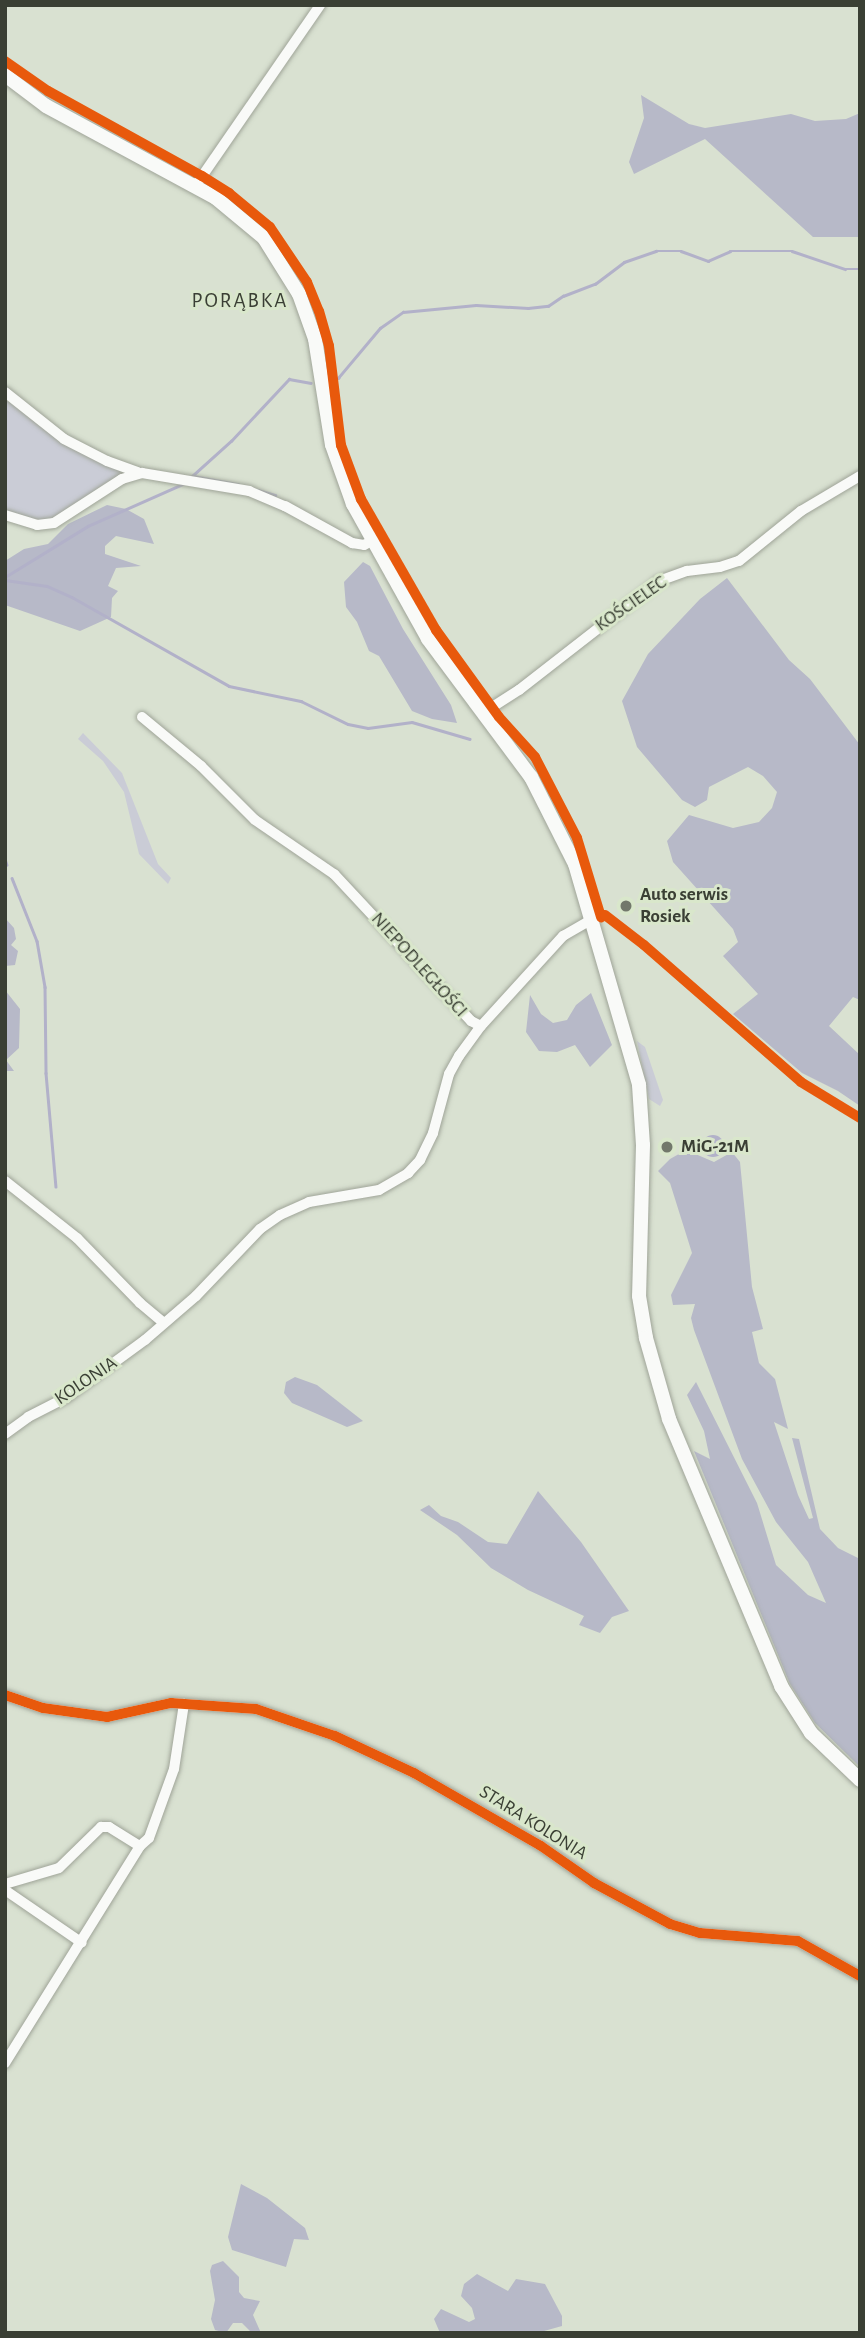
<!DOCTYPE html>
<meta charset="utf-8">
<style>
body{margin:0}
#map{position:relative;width:865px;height:2338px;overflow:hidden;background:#d9e1d1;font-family:"Alegreya Sans",sans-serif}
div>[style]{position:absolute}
.green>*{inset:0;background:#caccd6}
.forest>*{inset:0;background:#b7b9c8}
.water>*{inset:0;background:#b2b1c9}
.round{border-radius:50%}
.stream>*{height:2.5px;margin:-1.25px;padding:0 1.25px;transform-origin:1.25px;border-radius:1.25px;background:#b2b1c9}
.roads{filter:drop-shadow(0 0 2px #9fa498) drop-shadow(0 0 2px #9fa498)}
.street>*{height:10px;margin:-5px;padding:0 5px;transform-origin:5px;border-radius:5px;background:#f9faf8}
.secondary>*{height:14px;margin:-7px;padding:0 7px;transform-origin:7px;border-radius:7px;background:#f9faf8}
.cycleway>*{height:10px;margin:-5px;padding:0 5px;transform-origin:5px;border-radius:5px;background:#e8590c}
.dots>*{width:19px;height:19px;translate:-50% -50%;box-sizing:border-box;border:4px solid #d9e7cb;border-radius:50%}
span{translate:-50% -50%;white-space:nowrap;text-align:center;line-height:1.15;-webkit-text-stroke:6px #d9e7cb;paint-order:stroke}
.street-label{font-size:19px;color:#3a3f34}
.poi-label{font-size:19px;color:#3a3f34;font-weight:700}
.left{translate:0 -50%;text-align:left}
.neighbourhood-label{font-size:21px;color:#3a3f34;letter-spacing:2px}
.frame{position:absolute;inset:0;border:7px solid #3a3f34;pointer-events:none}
</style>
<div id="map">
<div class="green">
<div style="clip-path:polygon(5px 399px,63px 444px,123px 472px,51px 519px,40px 521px,5px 511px)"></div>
<div style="clip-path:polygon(83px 733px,122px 773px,158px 864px,171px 878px,168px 884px,139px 854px,124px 792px,103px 761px,78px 739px)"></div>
<div style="clip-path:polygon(637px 1041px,645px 1047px,663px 1100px,660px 1106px,649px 1099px)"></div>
</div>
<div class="forest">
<div style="clip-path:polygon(641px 95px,689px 124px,705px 128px,791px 114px,815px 121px,846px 119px,860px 113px,860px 237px,813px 237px,705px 139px,634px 174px,629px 162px,644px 118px)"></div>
<div style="clip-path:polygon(107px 505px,126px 509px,144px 519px,154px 544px,116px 536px,105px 546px,105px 554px,141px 566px,116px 568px,108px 586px,118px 591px,112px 598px,111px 617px,80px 631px,5px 605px,5px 561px,24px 549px,48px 544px,68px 524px)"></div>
<div style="clip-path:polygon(363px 562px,370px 566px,403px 629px,451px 705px,457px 723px,432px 719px,412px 711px,379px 656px,369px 651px,357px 622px,346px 607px,344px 582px)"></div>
<div style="clip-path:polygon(727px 578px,789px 660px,810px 679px,860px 745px,860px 1000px,853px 997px,829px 1026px,860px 1055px,860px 1106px,838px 1091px,802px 1073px,733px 1014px,758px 994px,723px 956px,738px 942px,733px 929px,673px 862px,667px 841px,689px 815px,733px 828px,759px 822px,772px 808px,777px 792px,763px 776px,748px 767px,709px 787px,707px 800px,695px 807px,682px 800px,637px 747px,622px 701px,648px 654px,700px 599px)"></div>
<div style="clip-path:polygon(5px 918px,14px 928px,16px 939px,11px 945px,18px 951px,15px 965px,5px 966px)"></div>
<div style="clip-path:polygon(5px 990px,20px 1009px,19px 1048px,6px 1060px,14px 1071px,5px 1071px)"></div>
<div style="clip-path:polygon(591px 993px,612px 1045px,590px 1067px,575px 1045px,557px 1052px,539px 1051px,526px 1032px,530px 995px,541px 1014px,553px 1023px,567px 1020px,576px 1005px)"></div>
<div style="clip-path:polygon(686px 1150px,714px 1162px,732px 1152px,740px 1162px,752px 1287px,763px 1329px,752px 1332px,759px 1363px,775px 1379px,788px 1429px,774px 1422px,798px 1495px,809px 1519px,813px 1518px,792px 1438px,799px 1439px,820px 1529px,838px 1548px,860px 1559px,860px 1767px,815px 1723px,790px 1684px,694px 1451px,710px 1459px,704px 1431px,687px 1395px,696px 1382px,757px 1503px,776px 1565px,808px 1595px,826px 1603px,808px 1562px,776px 1522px,742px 1459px,694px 1330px,691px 1318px,695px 1304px,673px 1305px,671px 1295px,692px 1253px,670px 1183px,658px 1171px,670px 1159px)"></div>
<div style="clip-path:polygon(295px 1377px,317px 1385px,363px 1421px,347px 1427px,292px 1403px,284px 1393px,286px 1382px)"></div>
<div style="clip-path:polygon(538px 1491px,581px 1542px,629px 1611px,612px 1617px,600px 1633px,579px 1625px,584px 1616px,528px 1590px,491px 1568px,457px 1535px,420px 1510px,429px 1505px,441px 1516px,458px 1522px,488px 1542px,507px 1544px)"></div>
<div style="clip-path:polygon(241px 2184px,267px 2198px,305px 2228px,309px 2240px,294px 2239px,286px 2267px,232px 2250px,228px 2237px)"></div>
<div style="clip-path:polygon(223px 2261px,239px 2277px,239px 2292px,244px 2298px,260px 2301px,253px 2315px,261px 2333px,251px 2332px,242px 2323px,233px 2323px,226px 2333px,215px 2330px,211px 2319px,215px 2300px,210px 2271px,212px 2265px)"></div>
<div style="clip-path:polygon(477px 2274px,508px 2291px,516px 2279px,545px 2284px,562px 2316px,562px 2326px,537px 2333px,440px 2333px,434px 2319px,441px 2309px,469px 2322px,475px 2319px,472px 2308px,461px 2296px,464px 2284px)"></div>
</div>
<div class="water">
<div class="round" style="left:702px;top:1135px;width:22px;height:22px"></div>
</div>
<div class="stream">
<div style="left:330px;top:381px;width:9px;rotate:-21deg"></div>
<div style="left:338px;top:378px;width:65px;rotate:-50deg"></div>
<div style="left:380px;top:328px;width:28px;rotate:-35deg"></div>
<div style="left:403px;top:312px;width:73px;rotate:-5.5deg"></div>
<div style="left:476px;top:305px;width:52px;rotate:3.3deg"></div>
<div style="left:528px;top:308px;width:20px;rotate:-6deg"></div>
<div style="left:548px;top:306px;width:18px;rotate:-34deg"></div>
<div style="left:563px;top:296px;width:34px;rotate:-21deg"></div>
<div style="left:595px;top:284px;width:36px;rotate:-37deg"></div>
<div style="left:624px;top:262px;width:34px;rotate:-19deg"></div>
<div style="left:656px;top:251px;width:25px"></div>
<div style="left:681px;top:251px;width:29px;rotate:20deg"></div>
<div style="left:708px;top:261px;width:24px;rotate:-24deg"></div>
<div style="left:730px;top:251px;width:62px"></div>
<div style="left:792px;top:251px;width:56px;rotate:18.8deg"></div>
<div style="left:845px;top:269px;width:15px"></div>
<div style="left:193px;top:476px;width:46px;rotate:10.1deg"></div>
<div style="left:191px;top:477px;width:54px;rotate:-42deg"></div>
<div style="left:231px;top:441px;width:85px;rotate:-46.9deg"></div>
<div style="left:289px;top:379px;width:22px;rotate:10deg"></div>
<div style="left:258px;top:490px;width:18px;rotate:16deg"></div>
<div style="left:5px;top:577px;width:97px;rotate:-31.6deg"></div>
<div style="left:88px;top:526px;width:104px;rotate:-23.9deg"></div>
<div style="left:5px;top:580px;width:42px;rotate:8.1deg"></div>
<div style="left:47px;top:586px;width:27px;rotate:24deg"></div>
<div style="left:72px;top:597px;width:180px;rotate:29.5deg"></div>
<div style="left:229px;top:686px;width:74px;rotate:11.8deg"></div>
<div style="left:301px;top:701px;width:52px;rotate:26.1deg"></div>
<div style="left:348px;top:724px;width:20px;rotate:11deg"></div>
<div style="left:368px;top:728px;width:44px;rotate:-7.8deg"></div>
<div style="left:412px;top:722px;width:60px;rotate:16.3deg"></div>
<div style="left:5px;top:859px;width:6px;rotate:72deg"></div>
<div style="left:12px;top:878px;width:68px;rotate:68.4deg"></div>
<div style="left:37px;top:941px;width:47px;rotate:80.1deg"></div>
<div style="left:45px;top:987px;width:86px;rotate:89.3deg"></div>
<div style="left:46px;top:1073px;width:114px;rotate:85deg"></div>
</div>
<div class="roads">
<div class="street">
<div style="left:196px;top:185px;width:219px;rotate:-55.4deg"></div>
<div style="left:5px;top:392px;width:75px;rotate:38.5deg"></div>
<div style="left:64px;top:439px;width:48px;rotate:27.1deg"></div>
<div style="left:107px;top:461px;width:33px;rotate:20deg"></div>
<div style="left:5px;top:515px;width:34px;rotate:17deg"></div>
<div style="left:37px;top:525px;width:17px;rotate:-7deg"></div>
<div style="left:54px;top:523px;width:81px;rotate:-32.9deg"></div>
<div style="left:122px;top:479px;width:21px;rotate:-17deg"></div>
<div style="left:142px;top:473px;width:109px;rotate:9.5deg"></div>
<div style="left:249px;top:491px;width:39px;rotate:23deg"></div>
<div style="left:285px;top:506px;width:77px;rotate:28.9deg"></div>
<div style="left:352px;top:543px;width:12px;rotate:9deg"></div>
<div style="left:364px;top:545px;width:9px;rotate:-27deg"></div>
<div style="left:483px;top:713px;width:43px;rotate:-32.6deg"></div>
<div style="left:519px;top:690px;width:177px;rotate:-37.9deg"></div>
<div style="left:659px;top:581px;width:30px;rotate:-20deg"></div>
<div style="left:687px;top:571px;width:33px;rotate:-7deg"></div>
<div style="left:720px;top:567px;width:20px;rotate:-18deg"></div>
<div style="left:739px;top:561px;width:80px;rotate:-38.9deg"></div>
<div style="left:801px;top:511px;width:69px;rotate:-30.7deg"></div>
<div style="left:142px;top:717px;width:77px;rotate:39.7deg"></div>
<div style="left:201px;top:766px;width:76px;rotate:45deg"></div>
<div style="left:255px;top:820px;width:96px;rotate:34.4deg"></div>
<div style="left:334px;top:874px;width:201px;rotate:47deg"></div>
<div style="left:471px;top:1021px;width:11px;rotate:27deg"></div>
<div style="left:5px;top:1181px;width:92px;rotate:38.4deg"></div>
<div style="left:77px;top:1238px;width:91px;rotate:45.9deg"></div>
<div style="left:140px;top:1303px;width:31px;rotate:40deg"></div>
<div style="left:5px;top:1434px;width:29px;rotate:-36deg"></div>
<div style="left:28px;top:1417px;width:44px;rotate:-27.1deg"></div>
<div style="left:67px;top:1397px;width:97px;rotate:-36.2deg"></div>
<div style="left:145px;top:1340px;width:67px;rotate:-40.8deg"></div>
<div style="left:196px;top:1296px;width:93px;rotate:-46.3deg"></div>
<div style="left:260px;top:1229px;width:24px;rotate:-35deg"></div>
<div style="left:280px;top:1215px;width:32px;rotate:-24deg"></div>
<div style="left:309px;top:1202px;width:71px;rotate:-9.7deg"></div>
<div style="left:379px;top:1190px;width:34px;rotate:-30deg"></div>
<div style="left:408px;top:1173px;width:18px;rotate:-47deg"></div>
<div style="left:420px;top:1160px;width:30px;rotate:-64deg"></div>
<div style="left:433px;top:1133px;width:61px;rotate:-74.8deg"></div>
<div style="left:449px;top:1074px;width:21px;rotate:-61deg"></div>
<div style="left:459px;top:1056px;width:37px;rotate:-54deg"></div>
<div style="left:481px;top:1026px;width:122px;rotate:-47.7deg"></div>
<div style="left:563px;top:936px;width:34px;rotate:-30deg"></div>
<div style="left:5px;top:1695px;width:40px;rotate:18.9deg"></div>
<div style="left:43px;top:1708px;width:65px;rotate:8deg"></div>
<div style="left:107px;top:1717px;width:66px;rotate:-12.3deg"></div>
<div style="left:171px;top:1703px;width:85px;rotate:4deg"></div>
<div style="left:256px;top:1709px;width:83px;rotate:18.9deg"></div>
<div style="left:335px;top:1736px;width:87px;rotate:25.1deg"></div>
<div style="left:414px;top:1773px;width:146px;rotate:29.9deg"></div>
<div style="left:541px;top:1846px;width:65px;rotate:34.9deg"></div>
<div style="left:594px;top:1883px;width:86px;rotate:28.3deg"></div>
<div style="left:670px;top:1924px;width:31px;rotate:17deg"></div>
<div style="left:700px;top:1933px;width:98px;rotate:4.7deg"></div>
<div style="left:798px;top:1941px;width:71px;rotate:29.4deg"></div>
<div style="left:5px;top:1884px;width:56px;rotate:-16.5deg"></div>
<div style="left:59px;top:1868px;width:59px;rotate:-44.3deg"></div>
<div style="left:101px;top:1827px;width:8px"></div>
<div style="left:109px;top:1827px;width:36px;rotate:32deg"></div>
<div style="left:5px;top:1890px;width:93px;rotate:34.5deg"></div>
<div style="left:5px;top:2063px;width:256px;rotate:-58.1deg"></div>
<div style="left:140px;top:1846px;width:12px;rotate:-42deg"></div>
<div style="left:149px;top:1838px;width:73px;rotate:-70.1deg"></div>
<div style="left:174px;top:1769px;width:66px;rotate:-81.3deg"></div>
</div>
<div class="secondary">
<div style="left:5px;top:75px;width:51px;rotate:37.1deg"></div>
<div style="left:46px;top:106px;width:193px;rotate:28.4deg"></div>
<div style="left:216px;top:198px;width:62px;rotate:39.8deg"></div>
<div style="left:264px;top:238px;width:66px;rotate:58deg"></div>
<div style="left:299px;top:294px;width:48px;rotate:70.4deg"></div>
<div style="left:315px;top:339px;width:107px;rotate:80.9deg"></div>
<div style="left:332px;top:445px;width:63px;rotate:70.4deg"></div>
<div style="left:353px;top:504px;width:154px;rotate:60.9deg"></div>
<div style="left:428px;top:639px;width:172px;rotate:53.3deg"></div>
<div style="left:531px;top:777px;width:97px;rotate:63.2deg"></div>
<div style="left:575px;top:864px;width:230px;rotate:73.8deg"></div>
<div style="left:639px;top:1085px;width:60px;rotate:86.2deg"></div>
<div style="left:643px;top:1145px;width:151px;rotate:91.5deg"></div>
<div style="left:639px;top:1296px;width:43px;rotate:80.5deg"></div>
<div style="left:646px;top:1338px;width:84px;rotate:74.1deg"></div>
<div style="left:669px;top:1419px;width:290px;rotate:67.2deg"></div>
<div style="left:781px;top:1686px;width:56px;rotate:57.4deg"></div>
<div style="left:811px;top:1733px;width:68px;rotate:43.8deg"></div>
</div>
</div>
<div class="cycleway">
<div style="left:5px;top:61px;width:52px;rotate:34.9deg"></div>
<div style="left:48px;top:91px;width:176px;rotate:28.9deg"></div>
<div style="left:202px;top:176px;width:32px;rotate:32deg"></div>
<div style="left:229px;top:193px;width:53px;rotate:39.7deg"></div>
<div style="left:270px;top:227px;width:66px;rotate:56.1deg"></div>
<div style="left:307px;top:282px;width:31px;rotate:68deg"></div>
<div style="left:319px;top:311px;width:36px;rotate:74deg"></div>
<div style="left:329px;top:346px;width:100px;rotate:83.1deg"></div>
<div style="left:341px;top:445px;width:58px;rotate:69.7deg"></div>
<div style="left:361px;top:499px;width:151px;rotate:60.2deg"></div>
<div style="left:436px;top:630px;width:107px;rotate:54.1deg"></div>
<div style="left:499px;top:717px;width:54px;rotate:48deg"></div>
<div style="left:535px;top:757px;width:91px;rotate:62.6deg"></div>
<div style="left:577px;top:838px;width:83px;rotate:73.1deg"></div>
<div style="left:605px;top:915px;width:49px;rotate:37.6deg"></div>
<div style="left:644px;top:945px;width:208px;rotate:41.1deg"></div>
<div style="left:801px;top:1082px;width:69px;rotate:31.4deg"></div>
<div style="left:5px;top:1695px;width:40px;rotate:18.9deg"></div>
<div style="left:43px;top:1708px;width:65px;rotate:8deg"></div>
<div style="left:107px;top:1717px;width:66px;rotate:-12.3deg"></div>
<div style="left:171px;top:1703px;width:85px;rotate:4deg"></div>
<div style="left:256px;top:1709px;width:83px;rotate:18.9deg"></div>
<div style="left:335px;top:1736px;width:87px;rotate:25.1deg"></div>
<div style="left:414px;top:1773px;width:146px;rotate:29.9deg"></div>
<div style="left:541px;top:1846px;width:65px;rotate:34.9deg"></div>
<div style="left:594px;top:1883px;width:86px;rotate:28.3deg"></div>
<div style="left:670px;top:1924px;width:31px;rotate:17deg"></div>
<div style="left:700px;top:1933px;width:98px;rotate:4.7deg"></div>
<div style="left:798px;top:1941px;width:71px;rotate:29.4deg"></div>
</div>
<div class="dots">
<div style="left:626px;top:906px;background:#72786b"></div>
<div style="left:667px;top:1147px;background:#72786b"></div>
</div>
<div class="street-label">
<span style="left:631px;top:604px;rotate:-35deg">KOŚCIELEC</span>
<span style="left:419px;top:965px;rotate:48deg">NIEPODLEGŁOŚCI</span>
<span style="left:86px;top:1381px;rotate:-34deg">KOLONIA</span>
<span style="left:533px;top:1823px;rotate:32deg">STARA KOLONIA</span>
</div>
<div class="poi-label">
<span class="left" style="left:640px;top:906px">Auto serwis<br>Rosiek</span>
<span class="left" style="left:681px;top:1147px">MiG-21M</span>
</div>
<div class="neighbourhood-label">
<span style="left:240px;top:301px">PORĄBKA</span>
</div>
<div class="frame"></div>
</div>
